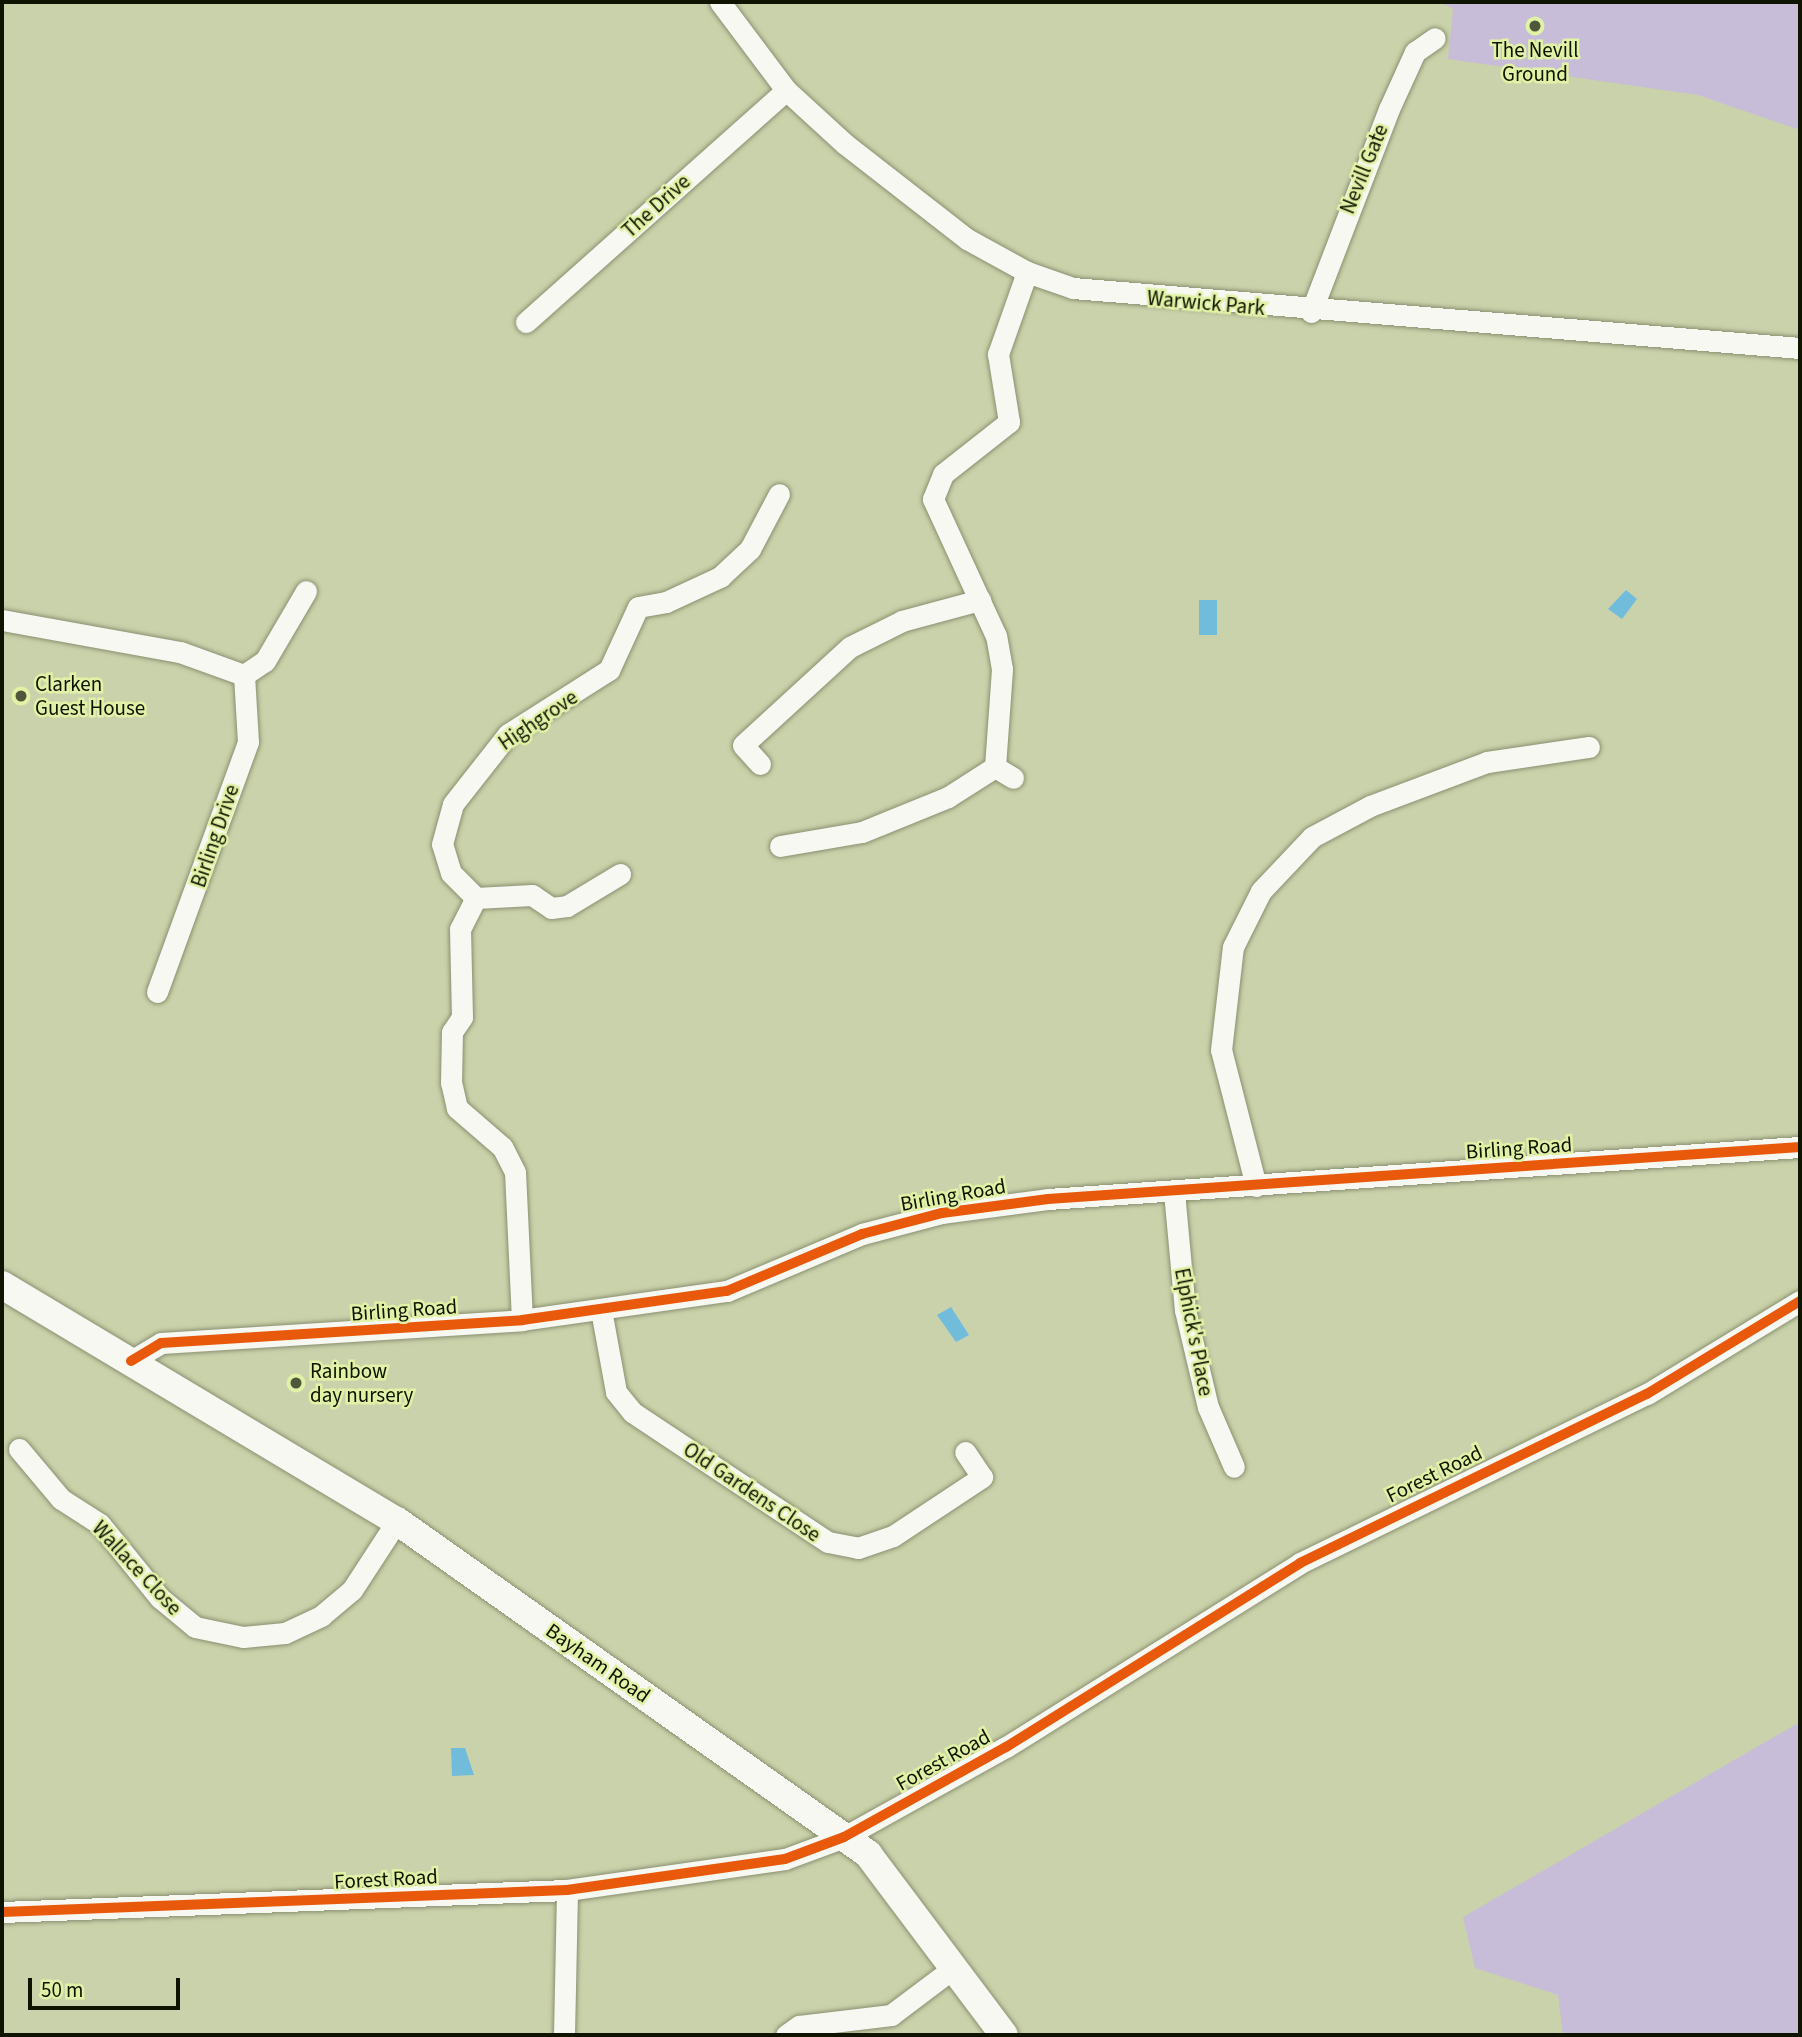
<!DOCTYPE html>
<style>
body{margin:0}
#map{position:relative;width:1802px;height:2037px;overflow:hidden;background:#cad2ab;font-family:"Source Sans 3",sans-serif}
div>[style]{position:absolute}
.green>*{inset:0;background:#c7bdd8}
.water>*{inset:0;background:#71bcdb;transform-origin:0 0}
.roads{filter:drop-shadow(0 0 2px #8a9071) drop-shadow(0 0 2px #8a9071)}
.minor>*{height:21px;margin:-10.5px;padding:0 10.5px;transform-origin:10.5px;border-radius:10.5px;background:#f7f8f2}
.major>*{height:28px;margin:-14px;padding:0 14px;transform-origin:14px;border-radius:14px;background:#f7f8f2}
.cycleway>*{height:10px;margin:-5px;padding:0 5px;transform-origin:5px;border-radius:5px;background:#e8590c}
.dots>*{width:19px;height:19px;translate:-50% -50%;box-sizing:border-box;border:4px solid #e1f1a6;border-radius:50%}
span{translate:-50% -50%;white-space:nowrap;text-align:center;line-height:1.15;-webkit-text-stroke:5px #e1f1a6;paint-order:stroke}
.poi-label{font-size:21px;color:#0f1400}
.left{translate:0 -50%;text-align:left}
.street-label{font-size:21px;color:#0f1400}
.frame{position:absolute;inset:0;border:4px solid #0f1400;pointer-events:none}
.scale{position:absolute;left:28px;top:1978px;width:152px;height:32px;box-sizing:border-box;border:4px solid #0f1400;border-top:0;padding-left:9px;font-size:21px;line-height:24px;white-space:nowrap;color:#0f1400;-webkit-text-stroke:5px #e1f1a6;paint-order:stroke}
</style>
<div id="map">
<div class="green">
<div style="clip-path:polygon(1440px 2px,1800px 2px,1800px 130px,1698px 95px,1448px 59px,1453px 9px)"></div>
<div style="clip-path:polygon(1800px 1722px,1800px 2035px,1563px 2035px,1558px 1995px,1475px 1968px,1463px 1917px)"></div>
</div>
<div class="water">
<div style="clip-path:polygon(1626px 590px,1637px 599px,1622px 619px,1608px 609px)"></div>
<div style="left:1199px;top:600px;width:18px;height:35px"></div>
<div style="clip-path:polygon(951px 1307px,969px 1335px,956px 1342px,937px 1315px)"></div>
<div style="clip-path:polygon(451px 1748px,465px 1748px,474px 1775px,452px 1776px)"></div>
</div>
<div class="roads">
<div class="minor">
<div style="left:720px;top:2px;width:110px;rotate:53.1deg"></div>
<div style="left:786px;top:90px;width:80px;rotate:42.5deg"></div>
<div style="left:845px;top:144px;width:155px;rotate:37.9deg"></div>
<div style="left:967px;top:239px;width:68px;rotate:28.8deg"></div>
<div style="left:1027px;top:272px;width:49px;rotate:19.2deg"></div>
<div style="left:1073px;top:288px;width:729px;rotate:4.72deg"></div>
<div style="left:1311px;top:312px;width:217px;rotate:-69deg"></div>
<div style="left:1389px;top:109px;width:63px;rotate:-65.5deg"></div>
<div style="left:1415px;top:52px;width:24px;rotate:-35deg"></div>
<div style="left:526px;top:322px;width:348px;rotate:-41.7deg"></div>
<div style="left:2px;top:620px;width:181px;rotate:10.2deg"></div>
<div style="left:180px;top:652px;width:68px;rotate:19.8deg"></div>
<div style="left:244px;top:675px;width:67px;rotate:86.6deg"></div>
<div style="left:248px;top:742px;width:266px;rotate:110deg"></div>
<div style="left:244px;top:675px;width:25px;rotate:-34deg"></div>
<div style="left:265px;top:661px;width:81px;rotate:-59.6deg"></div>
<div style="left:760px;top:764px;width:25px;rotate:-132deg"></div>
<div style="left:743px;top:745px;width:145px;rotate:-42.5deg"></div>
<div style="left:850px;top:647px;width:58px;rotate:-26.6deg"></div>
<div style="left:902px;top:621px;width:81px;rotate:-15.1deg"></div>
<div style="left:995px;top:767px;width:21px;rotate:31deg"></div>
<div style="left:780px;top:846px;width:83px;rotate:-9.7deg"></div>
<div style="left:862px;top:832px;width:93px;rotate:-22.1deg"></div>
<div style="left:948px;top:797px;width:56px;rotate:-32.6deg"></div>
<div style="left:995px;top:767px;width:98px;rotate:-85.9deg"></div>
<div style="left:1002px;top:669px;width:34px;rotate:-100deg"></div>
<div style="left:996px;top:636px;width:151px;rotate:-114.7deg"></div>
<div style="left:933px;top:499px;width:27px;rotate:-68deg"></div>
<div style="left:943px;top:474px;width:84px;rotate:-38.2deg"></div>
<div style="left:1009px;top:422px;width:69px;rotate:-99.2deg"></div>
<div style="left:998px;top:354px;width:87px;rotate:-70.5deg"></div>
<div style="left:476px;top:898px;width:56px;rotate:-3.1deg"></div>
<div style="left:532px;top:895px;width:23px;rotate:34deg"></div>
<div style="left:551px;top:908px;width:16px;rotate:-7deg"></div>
<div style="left:567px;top:906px;width:62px;rotate:-31.1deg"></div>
<div style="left:1256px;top:1186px;width:140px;rotate:-104.4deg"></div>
<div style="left:1221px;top:1050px;width:104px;rotate:-83.4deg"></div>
<div style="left:1233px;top:947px;width:63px;rotate:-63.4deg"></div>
<div style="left:1261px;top:891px;width:74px;rotate:-46.6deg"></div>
<div style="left:1312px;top:837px;width:66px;rotate:-28.1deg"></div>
<div style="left:1370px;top:806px;width:125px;rotate:-20.6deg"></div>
<div style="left:1487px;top:762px;width:103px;rotate:-8.4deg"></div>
<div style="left:1174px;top:1192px;width:119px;rotate:84.7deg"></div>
<div style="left:1185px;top:1310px;width:100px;rotate:76.7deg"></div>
<div style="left:1208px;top:1407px;width:65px;rotate:66.6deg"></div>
<div style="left:601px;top:1310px;width:83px;rotate:79.6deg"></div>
<div style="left:616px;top:1392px;width:26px;rotate:51deg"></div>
<div style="left:632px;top:1412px;width:235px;rotate:33.6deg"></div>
<div style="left:828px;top:1542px;width:31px;rotate:11deg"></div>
<div style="left:858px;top:1548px;width:37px;rotate:-19deg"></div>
<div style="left:893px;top:1536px;width:107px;rotate:-33.5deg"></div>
<div style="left:982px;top:1477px;width:30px;rotate:-124deg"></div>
<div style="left:522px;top:1320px;width:148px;rotate:-92.7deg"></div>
<div style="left:515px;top:1172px;width:28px;rotate:-117deg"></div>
<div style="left:502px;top:1147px;width:60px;rotate:-139.1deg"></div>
<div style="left:457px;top:1108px;width:26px;rotate:-103deg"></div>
<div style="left:451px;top:1083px;width:51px;rotate:-88.9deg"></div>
<div style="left:452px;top:1032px;width:18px;rotate:-56deg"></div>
<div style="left:462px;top:1017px;width:88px;rotate:-91.3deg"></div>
<div style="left:460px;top:929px;width:35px;rotate:-63deg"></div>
<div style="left:476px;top:898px;width:35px;rotate:-135deg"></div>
<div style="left:451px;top:873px;width:30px;rotate:-107deg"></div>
<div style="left:442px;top:844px;width:41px;rotate:-74.6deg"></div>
<div style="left:453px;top:804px;width:89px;rotate:-51.8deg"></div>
<div style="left:508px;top:734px;width:120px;rotate:-32.4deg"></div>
<div style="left:609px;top:670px;width:69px;rotate:-65.3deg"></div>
<div style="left:638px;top:607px;width:28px;rotate:-10deg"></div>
<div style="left:666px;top:602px;width:60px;rotate:-24.8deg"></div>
<div style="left:720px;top:577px;width:41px;rotate:-43deg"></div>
<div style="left:750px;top:549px;width:62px;rotate:-62.2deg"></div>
<div style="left:131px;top:1361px;width:35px;rotate:-31deg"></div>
<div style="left:161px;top:1343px;width:362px;rotate:-3.6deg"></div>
<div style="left:522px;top:1320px;width:207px;rotate:-8.1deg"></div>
<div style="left:727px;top:1291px;width:147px;rotate:-22.9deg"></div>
<div style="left:862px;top:1234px;width:83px;rotate:-14.7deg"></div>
<div style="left:942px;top:1213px;width:107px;rotate:-7.5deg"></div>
<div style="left:1048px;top:1199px;width:754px;rotate:-3.96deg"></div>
<div style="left:19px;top:1449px;width:65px;rotate:50deg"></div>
<div style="left:61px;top:1499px;width:46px;rotate:32.7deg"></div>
<div style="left:100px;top:1524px;width:95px;rotate:51deg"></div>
<div style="left:160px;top:1598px;width:45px;rotate:39.6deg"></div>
<div style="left:195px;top:1627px;width:49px;rotate:11.8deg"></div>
<div style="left:243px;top:1637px;width:42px;rotate:-5.4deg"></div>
<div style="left:285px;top:1633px;width:40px;rotate:-25deg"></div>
<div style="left:321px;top:1616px;width:40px;rotate:-40deg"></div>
<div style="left:352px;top:1590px;width:82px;rotate:-56.9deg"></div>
<div style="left:2px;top:1912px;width:565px;rotate:-2.23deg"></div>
<div style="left:567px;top:1890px;width:220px;rotate:-8.1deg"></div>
<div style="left:785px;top:1859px;width:63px;rotate:-20.4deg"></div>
<div style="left:844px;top:1837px;width:185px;rotate:-29.1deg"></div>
<div style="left:1006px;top:1747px;width:347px;rotate:-32deg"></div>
<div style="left:1300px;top:1563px;width:386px;rotate:-26deg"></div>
<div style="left:1647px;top:1394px;width:179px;rotate:-31.3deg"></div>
<div style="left:564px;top:2035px;width:145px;rotate:-88.8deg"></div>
<div style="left:786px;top:2035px;width:16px;rotate:-35deg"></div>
<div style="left:799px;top:2026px;width:93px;rotate:-6.8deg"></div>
<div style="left:891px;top:2015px;width:75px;rotate:-36.9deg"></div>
</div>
<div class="major">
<div style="left:2px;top:1285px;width:460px;rotate:30.9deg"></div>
<div style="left:397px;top:1521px;width:577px;rotate:35.26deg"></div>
<div style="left:868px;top:1854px;width:226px;rotate:53.1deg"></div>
</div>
</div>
<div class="cycleway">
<div style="left:131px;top:1361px;width:35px;rotate:-31deg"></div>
<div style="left:161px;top:1343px;width:362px;rotate:-3.6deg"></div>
<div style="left:522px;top:1320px;width:207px;rotate:-8.1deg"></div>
<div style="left:727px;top:1291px;width:147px;rotate:-22.9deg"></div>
<div style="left:862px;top:1234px;width:83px;rotate:-14.7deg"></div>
<div style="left:942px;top:1213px;width:107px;rotate:-7.5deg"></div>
<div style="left:1048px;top:1199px;width:754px;rotate:-3.96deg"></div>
<div style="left:2px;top:1912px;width:565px;rotate:-2.23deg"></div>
<div style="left:567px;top:1890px;width:220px;rotate:-8.1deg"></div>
<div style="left:785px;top:1859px;width:63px;rotate:-20.4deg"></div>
<div style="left:844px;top:1837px;width:185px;rotate:-29.1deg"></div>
<div style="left:1006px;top:1747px;width:347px;rotate:-32deg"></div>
<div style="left:1300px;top:1563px;width:386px;rotate:-26deg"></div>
<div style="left:1647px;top:1394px;width:179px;rotate:-31.3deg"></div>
</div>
<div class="dots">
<div style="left:1535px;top:26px;background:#50563c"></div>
<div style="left:21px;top:696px;background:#50563c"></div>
<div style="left:296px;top:1383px;background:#50563c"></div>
</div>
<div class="poi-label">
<span style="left:1535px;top:62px">The Nevill<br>Ground</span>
<span class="left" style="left:35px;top:696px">Clarken<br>Guest House</span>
<span class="left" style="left:310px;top:1383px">Rainbow<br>day nursery</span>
</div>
<div class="street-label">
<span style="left:1364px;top:169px;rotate:-68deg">Nevill Gate</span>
<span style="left:656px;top:206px;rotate:-42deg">The Drive</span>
<span style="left:1206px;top:303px;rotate:5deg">Warwick Park</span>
<span style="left:538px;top:720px;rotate:-34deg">Highgrove</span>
<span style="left:215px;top:836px;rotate:-71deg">Birling Drive</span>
<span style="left:1519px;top:1148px;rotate:-4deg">Birling Road</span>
<span style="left:953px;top:1195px;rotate:-10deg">Birling Road</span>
<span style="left:404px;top:1310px;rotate:-4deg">Birling Road</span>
<span style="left:1194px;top:1332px;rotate:79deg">Elphick's Place</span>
<span style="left:1434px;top:1474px;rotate:-26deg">Forest Road</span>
<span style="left:752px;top:1492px;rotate:34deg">Old Gardens Close</span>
<span style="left:137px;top:1568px;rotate:47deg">Wallace Close</span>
<span style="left:598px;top:1663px;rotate:35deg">Bayham Road</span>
<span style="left:943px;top:1760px;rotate:-29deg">Forest Road</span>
<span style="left:386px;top:1879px;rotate:-3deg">Forest Road</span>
</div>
<div class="frame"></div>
<div class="scale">50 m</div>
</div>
